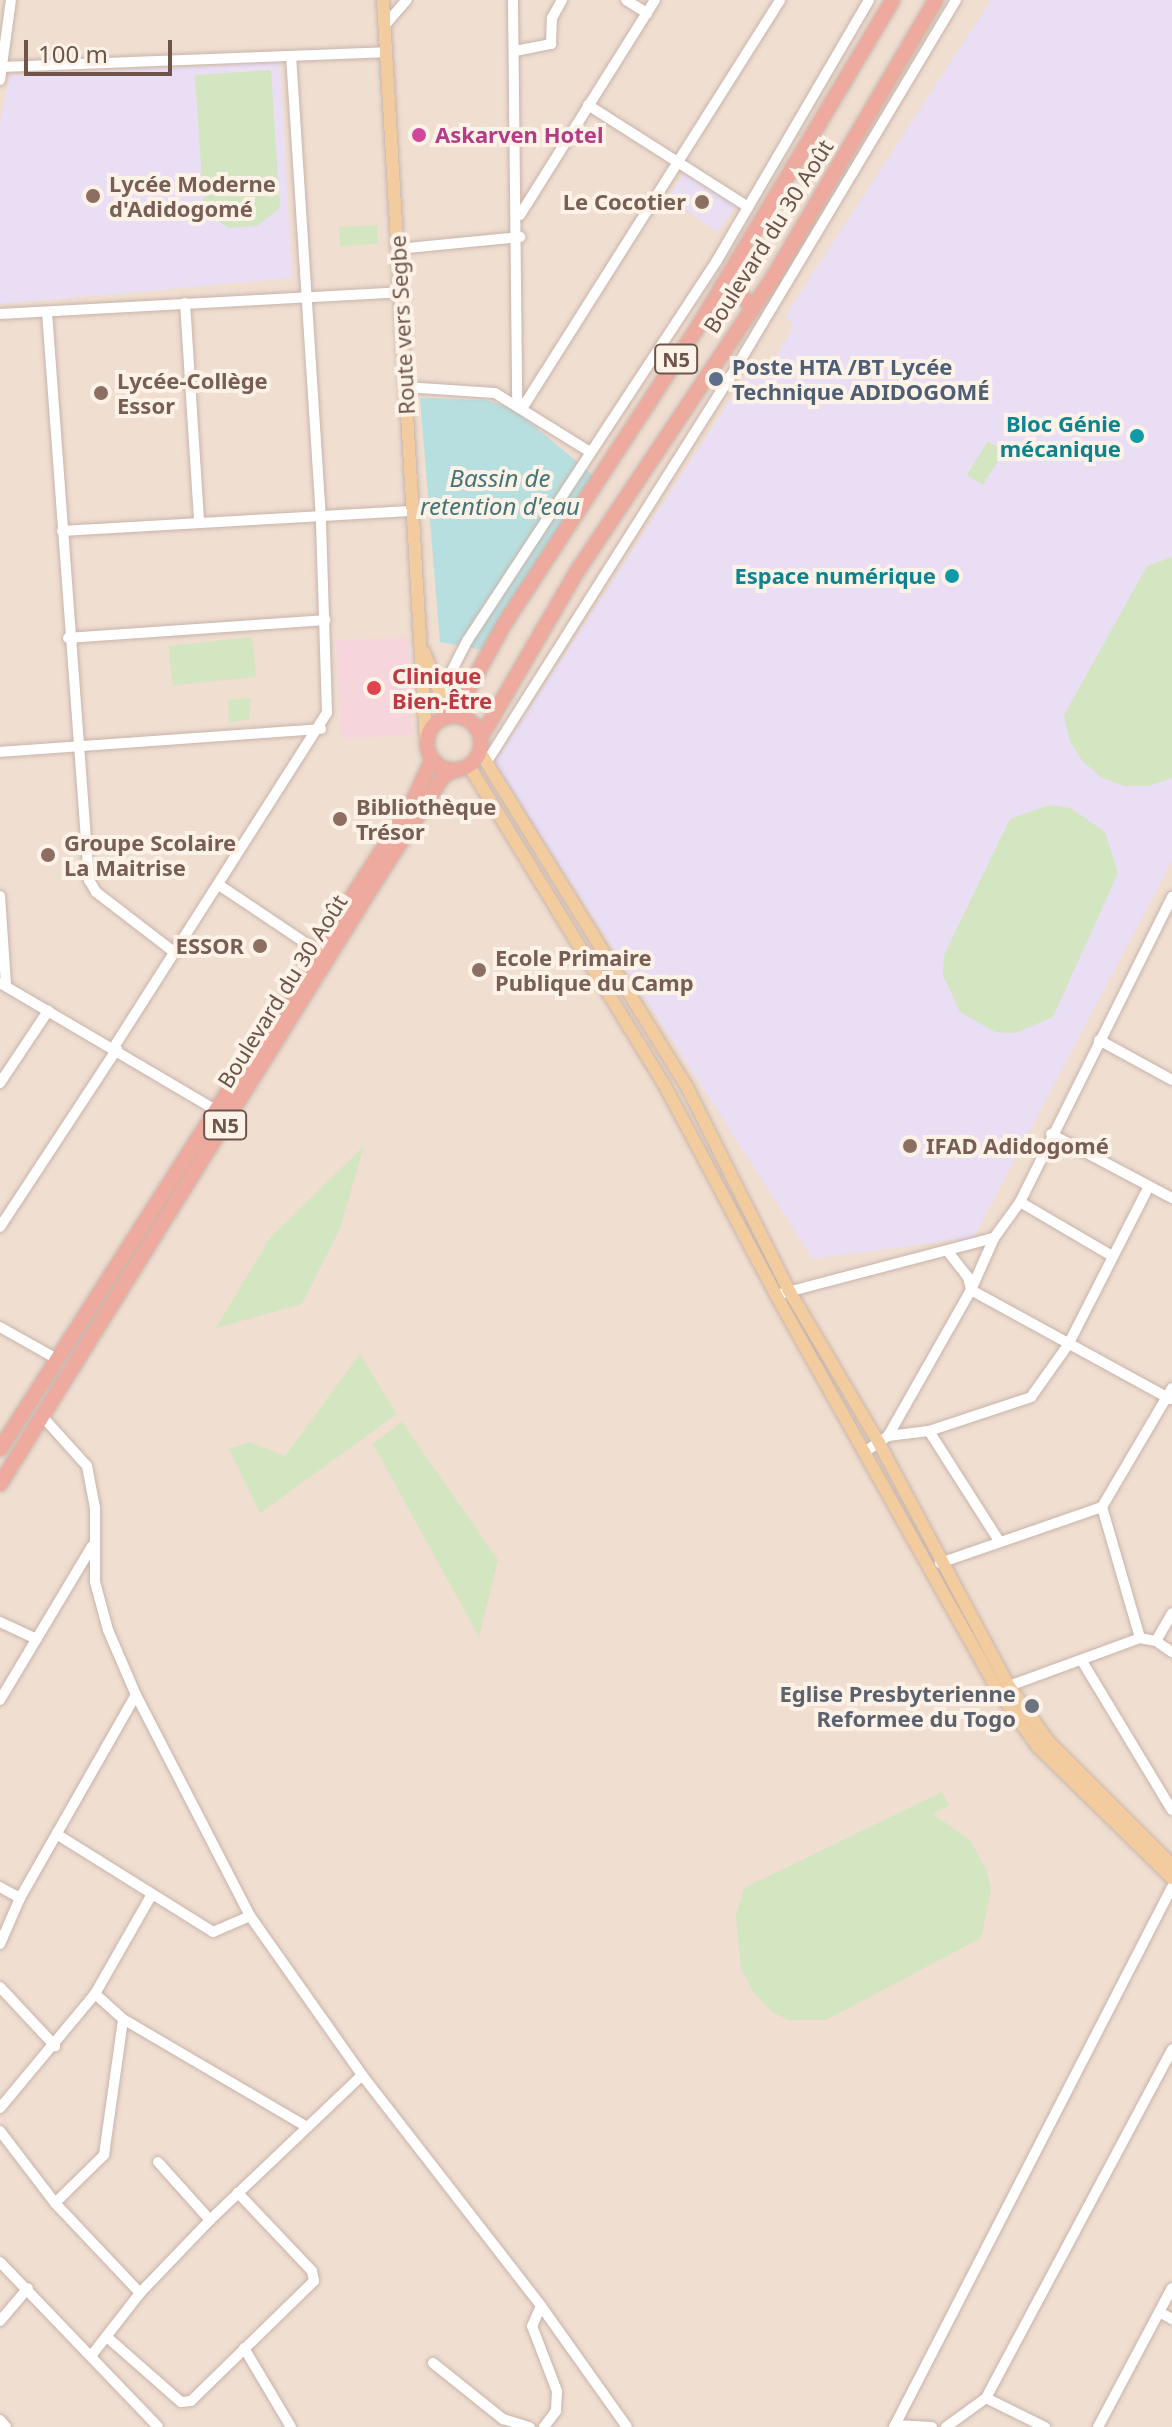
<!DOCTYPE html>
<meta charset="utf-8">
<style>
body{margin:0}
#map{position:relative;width:1172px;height:2427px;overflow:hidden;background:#f9ede1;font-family:"Noto Sans",sans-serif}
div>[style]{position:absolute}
.residential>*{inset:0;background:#f0ded1;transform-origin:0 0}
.education>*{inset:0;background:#eadef5;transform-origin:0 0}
.medical>*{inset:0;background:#f6d5dd;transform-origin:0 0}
.green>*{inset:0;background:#d4e5c2;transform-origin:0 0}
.water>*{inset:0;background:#b8dfe0}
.roads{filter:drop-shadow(0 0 2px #c8b4aa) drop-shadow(0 0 2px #c8b4aa)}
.minor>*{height:10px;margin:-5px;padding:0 5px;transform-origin:5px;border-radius:5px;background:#fff}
.major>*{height:12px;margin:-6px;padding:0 6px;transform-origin:6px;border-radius:6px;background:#f2cb9f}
.highway>*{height:14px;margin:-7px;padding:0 7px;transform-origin:7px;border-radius:7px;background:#eeaa9e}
.highway>.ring{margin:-7px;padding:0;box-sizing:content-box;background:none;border:14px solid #eeaa9e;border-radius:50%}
.dots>*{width:22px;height:22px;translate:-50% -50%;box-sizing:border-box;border:4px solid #fdf2e7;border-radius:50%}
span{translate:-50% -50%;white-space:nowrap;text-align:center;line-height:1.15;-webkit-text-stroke:8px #fdf2e7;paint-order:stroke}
.shield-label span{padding:2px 6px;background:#fdf2e7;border:2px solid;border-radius:6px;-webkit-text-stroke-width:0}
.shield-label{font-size:20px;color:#6e544b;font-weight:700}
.hotel-label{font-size:22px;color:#b23c85;font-weight:700}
.left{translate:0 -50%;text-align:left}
.education-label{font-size:22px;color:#785e54;font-weight:700}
.right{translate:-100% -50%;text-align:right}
.street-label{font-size:22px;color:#6e544b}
.service-label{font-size:22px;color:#4e5e75;font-weight:700}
.culture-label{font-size:22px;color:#0d838f;font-weight:700}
.health-label{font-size:22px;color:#be3a42;font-weight:700}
.worship-label{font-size:22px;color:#5b616d;font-weight:700}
.water-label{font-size:24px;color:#447679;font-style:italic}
.scale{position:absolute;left:24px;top:40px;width:148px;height:36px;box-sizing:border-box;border:4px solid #6e544b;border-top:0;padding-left:10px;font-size:24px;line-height:28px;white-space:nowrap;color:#6e544b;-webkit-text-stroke:6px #fdf2e7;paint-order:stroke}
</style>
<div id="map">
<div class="residential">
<div style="left:0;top:0;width:1172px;height:2427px"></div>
</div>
<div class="education">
<div style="clip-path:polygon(991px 0,1172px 0,1172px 861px,974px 1237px,813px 1259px,494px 763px,753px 365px,767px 372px,793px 327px,786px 315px)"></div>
<div style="clip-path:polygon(280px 62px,292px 278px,0 304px,0 122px,10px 75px)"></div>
<div style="left:686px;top:171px;width:61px;height:32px;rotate:35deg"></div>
</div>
<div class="medical">
<div style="left:408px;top:637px;width:98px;height:72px;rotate:87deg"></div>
</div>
<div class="green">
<div style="clip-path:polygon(271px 70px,280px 208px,257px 226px,229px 228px,204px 213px,195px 75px)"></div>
<div style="left:377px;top:225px;width:19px;height:38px;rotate:87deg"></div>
<div style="left:988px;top:441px;width:19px;height:40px;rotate:32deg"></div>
<div style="clip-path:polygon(1172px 557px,1172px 778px,1149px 786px,1124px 786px,1101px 777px,1082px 761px,1069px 739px,1064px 715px,1147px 566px)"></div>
<div style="left:252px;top:637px;width:40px;height:84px;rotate:84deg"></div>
<div style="clip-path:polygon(251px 698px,249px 719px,229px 723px,228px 700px)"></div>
<div style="clip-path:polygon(1049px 805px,1071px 808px,1105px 832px,1118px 873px,1053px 1017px,1016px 1033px,995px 1032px,960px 1012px,943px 975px,944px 955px,1010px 819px)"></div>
<div style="clip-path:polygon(364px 1146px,340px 1229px,302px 1304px,216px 1328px,270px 1238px)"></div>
<div style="clip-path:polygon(360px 1354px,397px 1414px,260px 1513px,229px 1449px,250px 1442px,285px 1456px)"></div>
<div style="clip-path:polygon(402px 1422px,498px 1560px,479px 1637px,373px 1444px)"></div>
<div style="clip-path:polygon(942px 1792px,949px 1805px,933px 1814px,970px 1840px,986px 1869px,991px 1889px,981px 1938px,826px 2020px,788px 2020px,772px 2012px,754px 1993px,741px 1969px,736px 1916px,744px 1888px)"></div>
</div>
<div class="water">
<div style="clip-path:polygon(420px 398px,486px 400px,514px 409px,594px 476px,487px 651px,440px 642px)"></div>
</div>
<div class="roads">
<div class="minor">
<div style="left:513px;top:0;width:402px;rotate:89.4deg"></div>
<div style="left:626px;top:0;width:25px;rotate:32deg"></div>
<div style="left:385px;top:25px;width:33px;rotate:-49deg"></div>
<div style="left:515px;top:51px;width:37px;rotate:-11deg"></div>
<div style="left:551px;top:44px;width:26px;rotate:-88deg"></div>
<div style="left:552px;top:18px;width:21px;rotate:-61deg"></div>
<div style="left:0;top:67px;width:387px;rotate:-2.2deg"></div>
<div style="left:0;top:80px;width:81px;rotate:-82.2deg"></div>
<div style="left:588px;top:105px;width:190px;rotate:32.5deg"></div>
<div style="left:520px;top:215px;width:254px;rotate:-57.9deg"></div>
<div style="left:397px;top:249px;width:124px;rotate:-5.6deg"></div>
<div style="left:185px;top:303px;width:219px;rotate:86.3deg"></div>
<div style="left:47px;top:312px;width:570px;rotate:85.77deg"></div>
<div style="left:89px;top:880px;width:14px;rotate:60deg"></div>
<div style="left:96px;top:892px;width:98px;rotate:37.6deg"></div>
<div style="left:0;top:314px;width:401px;rotate:-3.1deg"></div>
<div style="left:405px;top:387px;width:90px;rotate:3.8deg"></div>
<div style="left:495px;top:393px;width:112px;rotate:31.8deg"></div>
<div style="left:523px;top:407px;width:481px;rotate:-57.7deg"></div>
<div style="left:62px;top:531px;width:352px;rotate:-3.3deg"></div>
<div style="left:68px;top:638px;width:258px;rotate:-4deg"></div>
<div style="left:442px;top:690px;width:55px;rotate:-63deg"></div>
<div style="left:467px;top:641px;width:453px;rotate:-56.7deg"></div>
<div style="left:716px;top:262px;width:303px;rotate:-59.7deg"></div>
<div style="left:0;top:752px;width:322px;rotate:-4.1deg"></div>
<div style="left:486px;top:763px;width:458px;rotate:-57.7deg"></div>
<div style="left:731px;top:376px;width:438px;rotate:-59.1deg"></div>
<div style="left:219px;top:885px;width:117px;rotate:33.8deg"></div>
<div style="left:0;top:896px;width:87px;rotate:86.1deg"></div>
<div style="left:0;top:983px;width:248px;rotate:30.5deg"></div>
<div style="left:1099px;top:1040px;width:83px;rotate:28.7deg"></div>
<div style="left:114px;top:1047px;width:396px;rotate:-57.5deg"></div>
<div style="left:327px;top:713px;width:194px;rotate:-91.8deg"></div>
<div style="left:321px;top:519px;width:463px;rotate:-93.7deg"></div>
<div style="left:0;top:1083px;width:87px;rotate:-56.3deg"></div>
<div style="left:1051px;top:1134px;width:137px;rotate:27.9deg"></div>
<div style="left:1020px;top:1202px;width:107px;rotate:30.4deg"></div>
<div style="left:0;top:1227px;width:213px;rotate:-56.7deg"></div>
<div style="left:949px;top:1253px;width:31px;rotate:52deg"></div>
<div style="left:968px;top:1277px;width:13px;rotate:77deg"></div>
<div style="left:971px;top:1290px;width:227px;rotate:28.7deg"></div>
<div style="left:776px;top:1295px;width:225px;rotate:-14.7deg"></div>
<div style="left:0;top:1327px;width:65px;rotate:29.3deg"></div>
<div style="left:42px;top:1416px;width:67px;rotate:48deg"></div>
<div style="left:87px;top:1466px;width:43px;rotate:79.2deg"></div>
<div style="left:95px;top:1508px;width:74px;rotate:90deg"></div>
<div style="left:95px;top:1582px;width:50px;rotate:74.8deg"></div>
<div style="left:108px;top:1630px;width:71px;rotate:66.7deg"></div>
<div style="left:136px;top:1695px;width:249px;rotate:62.7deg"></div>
<div style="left:250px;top:1916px;width:194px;rotate:54.8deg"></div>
<div style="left:362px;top:2075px;width:292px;rotate:52.2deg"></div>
<div style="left:541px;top:2306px;width:148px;rotate:54.6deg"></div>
<div style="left:929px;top:1431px;width:130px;rotate:57.5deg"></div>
<div style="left:888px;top:1436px;width:41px;rotate:-7deg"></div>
<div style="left:929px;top:1431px;width:108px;rotate:-18.4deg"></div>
<div style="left:1031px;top:1397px;width:64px;rotate:-54.6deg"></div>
<div style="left:1068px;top:1345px;width:178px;rotate:-63deg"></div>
<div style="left:866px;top:1451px;width:27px;rotate:-34deg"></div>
<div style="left:888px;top:1436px;width:168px;rotate:-60.4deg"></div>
<div style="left:971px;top:1290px;width:57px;rotate:-66.1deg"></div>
<div style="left:994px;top:1238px;width:44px;rotate:-54.2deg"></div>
<div style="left:1020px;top:1202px;width:341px;rotate:-63.5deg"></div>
<div style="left:1102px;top:1507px;width:136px;rotate:73.8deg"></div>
<div style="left:940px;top:1563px;width:171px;rotate:-19.1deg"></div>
<div style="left:1102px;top:1507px;width:138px;rotate:-59.5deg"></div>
<div style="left:0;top:1622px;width:40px;rotate:25deg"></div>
<div style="left:1156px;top:1641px;width:19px;rotate:35deg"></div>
<div style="left:1082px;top:1661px;width:174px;rotate:58.9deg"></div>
<div style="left:1009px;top:1686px;width:140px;rotate:-20.1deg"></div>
<div style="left:1140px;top:1638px;width:16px;rotate:11deg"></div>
<div style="left:1156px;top:1641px;width:32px;rotate:-60deg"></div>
<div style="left:0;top:1700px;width:179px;rotate:-59.1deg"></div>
<div style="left:58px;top:1835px;width:183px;rotate:32deg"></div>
<div style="left:213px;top:1932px;width:40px;rotate:-23.4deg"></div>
<div style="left:0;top:1887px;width:23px;rotate:29deg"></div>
<div style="left:0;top:1944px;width:50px;rotate:-66.5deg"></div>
<div style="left:20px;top:1898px;width:234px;rotate:-60.3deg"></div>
<div style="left:0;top:1987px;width:81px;rotate:47deg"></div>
<div style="left:123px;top:2019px;width:213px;rotate:30.4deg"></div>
<div style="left:0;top:2108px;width:148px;rotate:-50.2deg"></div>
<div style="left:95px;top:1994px;width:113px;rotate:-60.3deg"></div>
<div style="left:0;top:2131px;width:91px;rotate:52.6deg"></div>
<div style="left:55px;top:2203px;width:124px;rotate:46.6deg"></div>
<div style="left:158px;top:2162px;width:78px;rotate:48.1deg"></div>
<div style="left:55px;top:2203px;width:69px;rotate:-44.4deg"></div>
<div style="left:104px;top:2155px;width:137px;rotate:-82deg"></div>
<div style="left:123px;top:2019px;width:38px;rotate:-138deg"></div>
<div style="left:0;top:2262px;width:228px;rotate:46.2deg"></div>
<div style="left:541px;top:2306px;width:22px;rotate:114deg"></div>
<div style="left:532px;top:2326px;width:70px;rotate:69deg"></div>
<div style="left:557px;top:2391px;width:20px;rotate:93deg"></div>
<div style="left:556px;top:2411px;width:20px;rotate:127deg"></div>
<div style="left:1161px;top:2313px;width:13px;rotate:29deg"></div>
<div style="left:0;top:2321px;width:43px;rotate:-49.7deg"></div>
<div style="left:107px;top:2337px;width:98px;rotate:41.3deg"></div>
<div style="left:181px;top:2402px;width:10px;rotate:-6deg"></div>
<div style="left:191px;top:2401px;width:172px;rotate:-44.3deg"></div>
<div style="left:314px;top:2281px;width:10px;rotate:-101deg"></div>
<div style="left:312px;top:2271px;width:108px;rotate:-133.5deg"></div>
<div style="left:244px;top:2348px;width:92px;rotate:59.3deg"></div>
<div style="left:91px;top:2356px;width:80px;rotate:-52.1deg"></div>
<div style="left:140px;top:2293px;width:101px;rotate:-46.2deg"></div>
<div style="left:210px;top:2220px;width:210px;rotate:-43.6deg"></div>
<div style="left:433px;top:2363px;width:90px;rotate:38.7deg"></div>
<div style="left:503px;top:2419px;width:28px;rotate:17deg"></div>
<div style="left:986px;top:2398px;width:66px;rotate:26.2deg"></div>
<div style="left:0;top:2420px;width:9px;rotate:49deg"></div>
<div style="left:895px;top:2425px;width:37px;rotate:3deg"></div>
<div style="left:894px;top:2427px;width:607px;rotate:-62.76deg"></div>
<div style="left:946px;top:2427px;width:49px;rotate:-35.9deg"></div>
<div style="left:986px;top:2398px;width:395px;rotate:-61.9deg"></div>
<div style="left:1098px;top:2427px;width:157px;rotate:-62deg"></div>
</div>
<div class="major">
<div style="left:383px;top:0;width:743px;rotate:86.68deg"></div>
<div style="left:424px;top:652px;width:69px;rotate:68.7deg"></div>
<div style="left:480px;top:752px;width:394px;rotate:58.3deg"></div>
<div style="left:687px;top:1087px;width:226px;rotate:63.4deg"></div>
<div style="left:788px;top:1289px;width:179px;rotate:59.4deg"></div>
<div style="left:879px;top:1443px;width:276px;rotate:61.9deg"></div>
<div style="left:1009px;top:1686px;width:69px;rotate:54.5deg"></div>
<div style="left:1049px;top:1742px;width:174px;rotate:45deg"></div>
<div style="left:469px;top:766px;width:373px;rotate:58.5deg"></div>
<div style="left:664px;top:1084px;width:239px;rotate:62deg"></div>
<div style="left:776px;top:1295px;width:454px;rotate:60.7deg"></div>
<div style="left:998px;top:1691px;width:69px;rotate:54.5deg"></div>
<div style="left:1038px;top:1747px;width:187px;rotate:44.4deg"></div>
</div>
<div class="highway">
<div style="left:722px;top:285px;width:38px;rotate:32deg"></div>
<div class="ring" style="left:427px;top:716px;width:40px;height:40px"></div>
<div style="left:454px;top:716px;width:102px;rotate:-61.4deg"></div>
<div style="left:503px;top:626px;width:359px;rotate:-56.9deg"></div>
<div style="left:699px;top:325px;width:378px;rotate:-59.2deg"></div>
<div style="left:481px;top:737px;width:193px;rotate:-59.9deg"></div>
<div style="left:578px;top:570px;width:350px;rotate:-56.3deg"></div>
<div style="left:772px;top:279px;width:324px;rotate:-59.6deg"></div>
<div style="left:0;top:1449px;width:766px;rotate:-57.47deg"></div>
<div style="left:412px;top:803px;width:47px;rotate:-65.1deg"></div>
<div style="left:0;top:1484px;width:719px;rotate:-58.08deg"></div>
<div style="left:380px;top:874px;width:118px;rotate:-57.1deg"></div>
<div style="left:444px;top:775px;width:11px;rotate:-22deg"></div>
</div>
</div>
<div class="dots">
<div style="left:419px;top:135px;background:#d1479c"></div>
<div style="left:93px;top:196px;background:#8d6e63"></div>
<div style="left:702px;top:202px;background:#8d6e63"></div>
<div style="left:716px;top:379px;background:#5c6f8a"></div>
<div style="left:101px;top:393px;background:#8d6e63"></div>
<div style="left:1137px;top:436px;background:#0f9aa8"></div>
<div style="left:952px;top:576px;background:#0f9aa8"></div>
<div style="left:374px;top:688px;background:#e0444e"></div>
<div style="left:340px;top:819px;background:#8d6e63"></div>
<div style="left:48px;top:855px;background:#8d6e63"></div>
<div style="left:260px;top:946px;background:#8d6e63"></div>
<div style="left:479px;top:970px;background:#8d6e63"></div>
<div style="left:910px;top:1146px;background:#8d6e63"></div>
<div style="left:1032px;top:1706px;background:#6b7280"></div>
</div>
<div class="shield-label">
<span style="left:676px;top:359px">N5</span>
<span style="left:225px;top:1125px">N5</span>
</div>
<div class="hotel-label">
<span class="left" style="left:435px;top:135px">Askarven Hotel</span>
</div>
<div class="education-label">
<span class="left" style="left:109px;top:196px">Lycée Moderne<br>d'Adidogomé</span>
<span class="right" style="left:686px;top:202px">Le Cocotier</span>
<span class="left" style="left:117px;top:393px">Lycée-Collège<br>Essor</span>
<span class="left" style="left:356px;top:819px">Bibliothèque<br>Trésor</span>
<span class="left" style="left:64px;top:855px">Groupe Scolaire<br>La Maitrise</span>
<span class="right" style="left:244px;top:946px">ESSOR</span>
<span class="left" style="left:495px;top:970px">Ecole Primaire<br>Publique du Camp</span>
<span class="left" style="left:926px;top:1146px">IFAD Adidogomé</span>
</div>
<div class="street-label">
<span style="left:768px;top:236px;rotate:-58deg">Boulevard du 30 Août</span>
<span style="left:402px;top:325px;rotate:-93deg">Route vers Segbe</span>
<span style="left:282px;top:991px;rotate:-58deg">Boulevard du 30 Août</span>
</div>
<div class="service-label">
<span class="left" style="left:732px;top:379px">Poste HTA /BT Lycée<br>Technique ADIDOGOMÉ</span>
</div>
<div class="culture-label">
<span class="right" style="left:1121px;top:436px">Bloc Génie<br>mécanique</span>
<span class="right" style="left:936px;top:576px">Espace numérique</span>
</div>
<div class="health-label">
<span class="left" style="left:392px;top:688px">Clinique<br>Bien-Être</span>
</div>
<div class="worship-label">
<span class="right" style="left:1016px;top:1706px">Eglise Presbyterienne<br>Reformee du Togo</span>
</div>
<div class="water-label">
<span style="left:500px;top:492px">Bassin de<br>retention d'eau</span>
</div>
<div class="scale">100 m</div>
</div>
